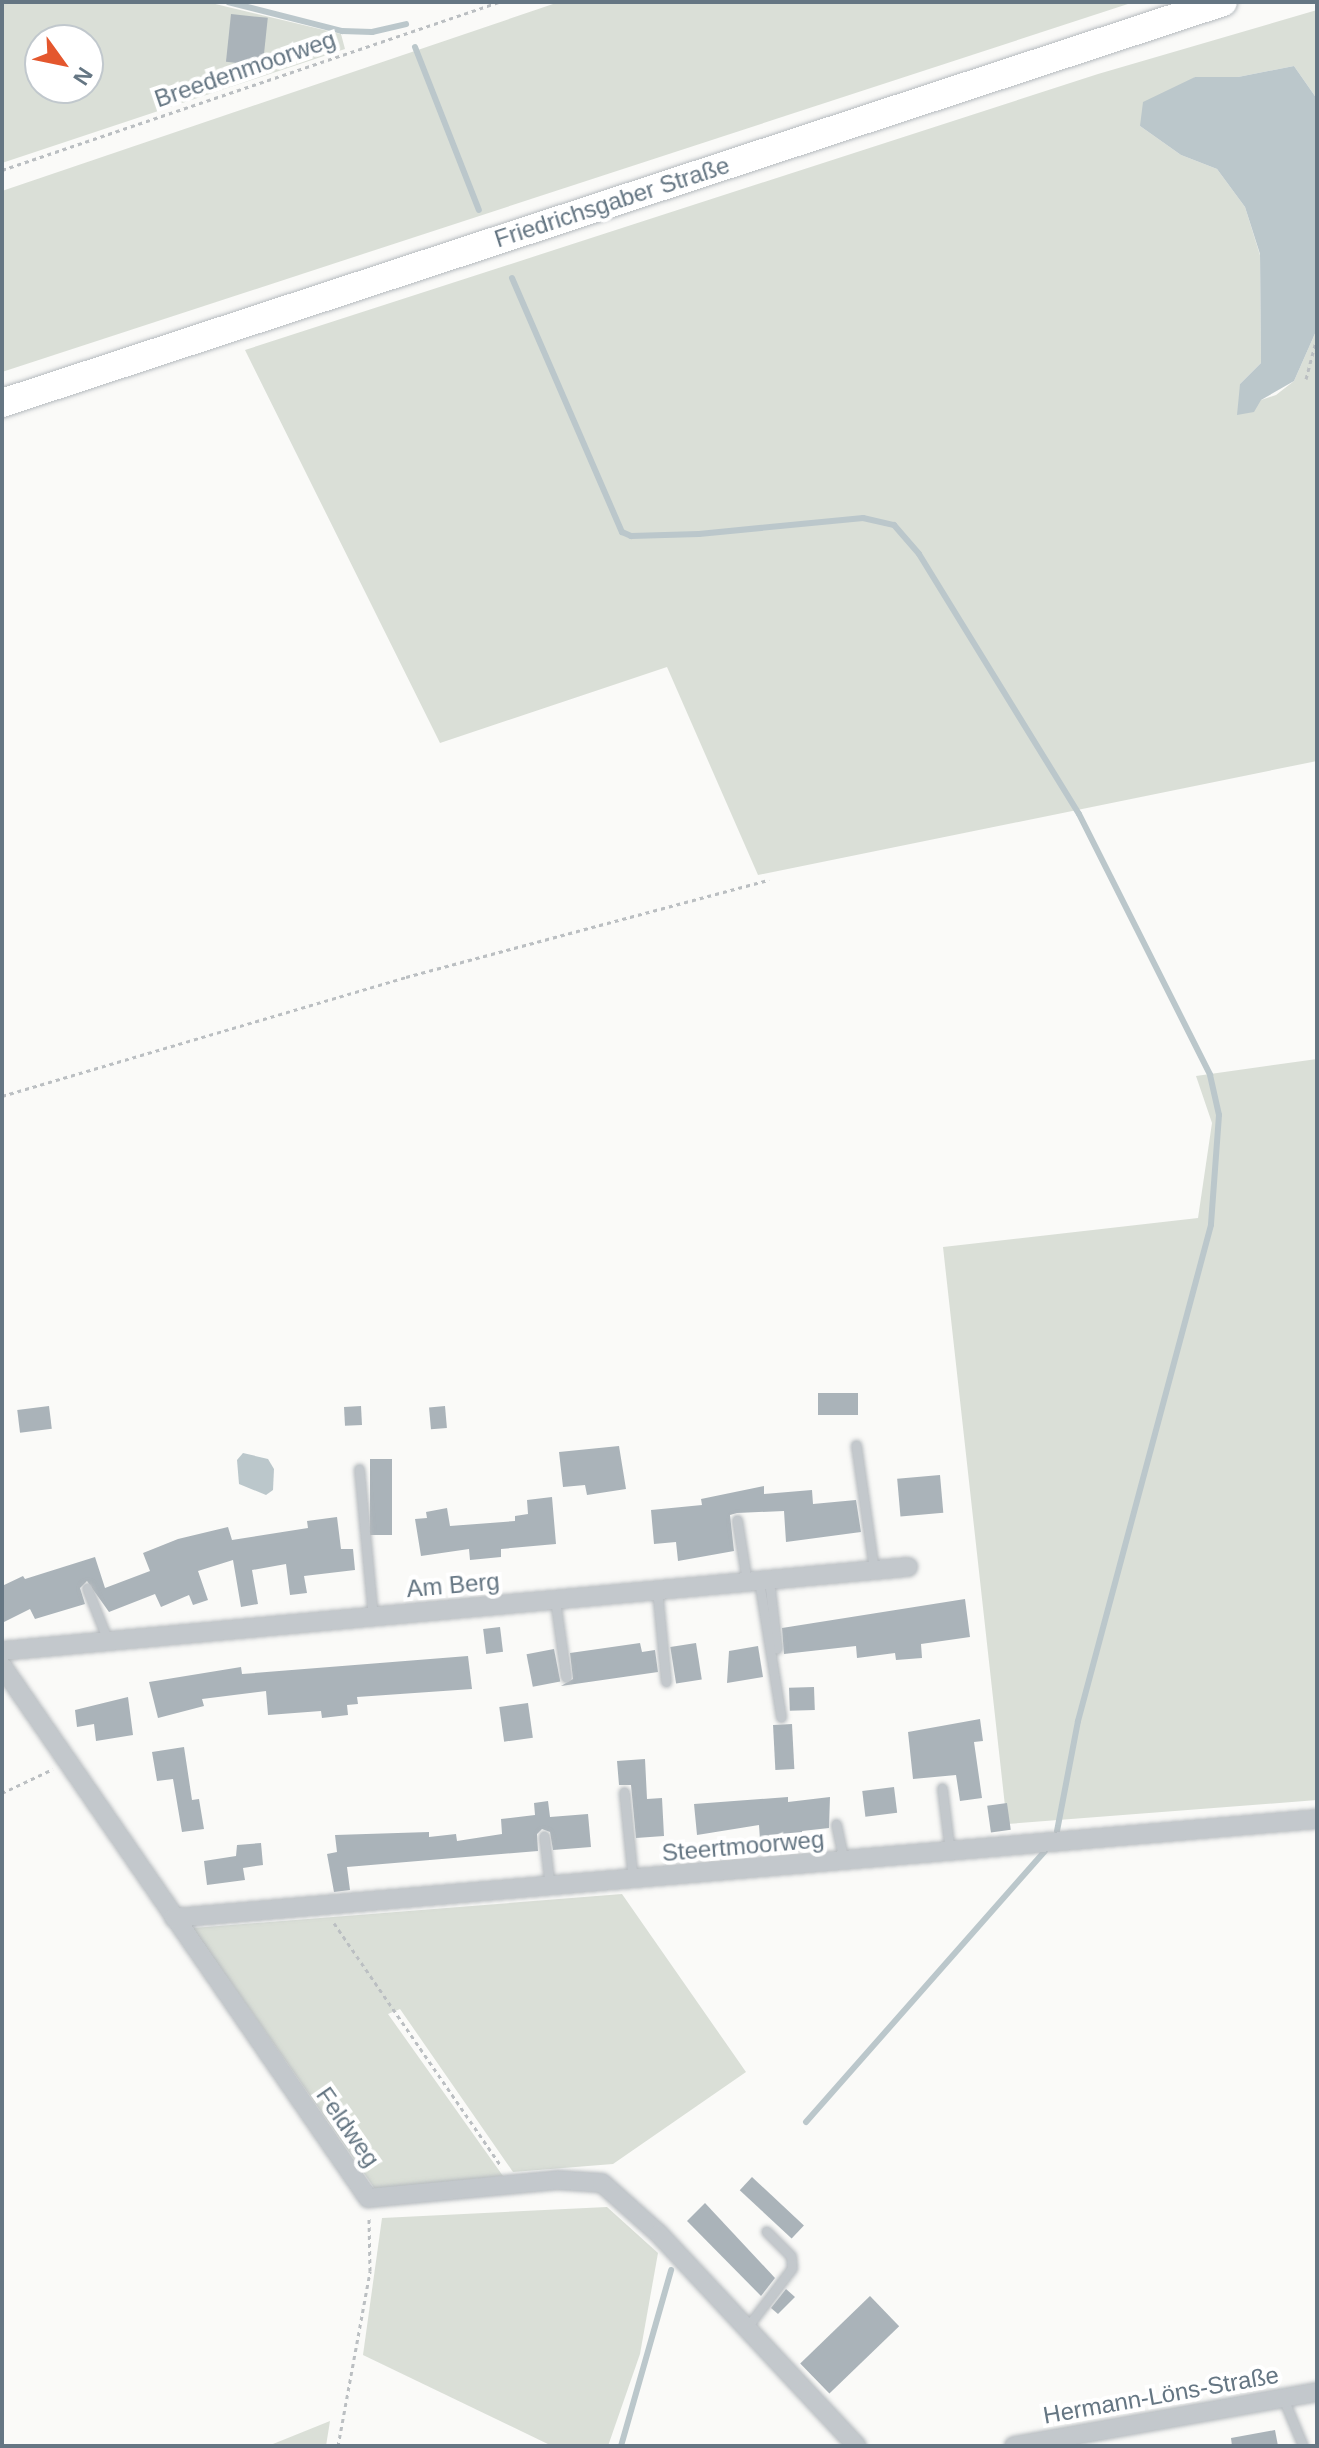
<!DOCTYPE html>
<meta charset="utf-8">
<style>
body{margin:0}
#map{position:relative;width:1319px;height:2448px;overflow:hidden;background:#fafaf8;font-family:Helvetica,sans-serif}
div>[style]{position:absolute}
.green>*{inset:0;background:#dadfd7}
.water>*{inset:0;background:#bbc7cb}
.stream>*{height:6px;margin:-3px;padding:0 3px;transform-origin:3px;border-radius:3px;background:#bbc7cb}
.building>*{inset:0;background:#aab3b9;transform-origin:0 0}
.path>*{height:3px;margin-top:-1.5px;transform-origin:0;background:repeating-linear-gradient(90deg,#bbbfc2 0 4px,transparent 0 8px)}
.roads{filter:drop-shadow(0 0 2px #b5babe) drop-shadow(0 0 2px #b5babe)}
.service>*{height:9px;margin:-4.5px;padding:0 4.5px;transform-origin:4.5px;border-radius:4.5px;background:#c3c8cc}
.minor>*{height:18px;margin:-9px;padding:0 9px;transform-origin:9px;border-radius:9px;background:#c3c8cc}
.primary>*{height:28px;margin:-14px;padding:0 14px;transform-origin:14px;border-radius:14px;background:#fff}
span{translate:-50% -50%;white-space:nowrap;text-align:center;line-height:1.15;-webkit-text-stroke:8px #fff;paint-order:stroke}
.street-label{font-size:24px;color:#657683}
.frame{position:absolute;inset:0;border:4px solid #657683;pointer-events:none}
.north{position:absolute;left:24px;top:24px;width:80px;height:80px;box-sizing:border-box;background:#fff;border:2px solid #c1c8cd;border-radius:50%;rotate:123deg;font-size:22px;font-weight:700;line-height:32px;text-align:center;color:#657683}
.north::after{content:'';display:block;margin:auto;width:28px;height:36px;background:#e4572e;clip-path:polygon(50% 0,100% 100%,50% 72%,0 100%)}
</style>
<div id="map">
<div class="green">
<div style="clip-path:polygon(evenodd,2px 2px,207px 2px,341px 34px,345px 49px,2px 163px,2px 2px,40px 40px,88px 40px,88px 88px,40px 88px,40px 40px)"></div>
<div style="clip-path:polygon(559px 2px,1134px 2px,2px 372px,2px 191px)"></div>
<div style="clip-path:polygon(1317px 10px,1317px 99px,1294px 66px,1238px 77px,1195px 77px,1140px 126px,1181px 155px,1217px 169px,1245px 207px,1260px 255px,1261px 363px,1240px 384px,1261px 400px,1276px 395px,1294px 381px,1317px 329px,1317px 761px,758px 875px,667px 667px,440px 743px,245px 350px,1098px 74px)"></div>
<div style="clip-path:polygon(1317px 1059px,1317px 1800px,1007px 1824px,943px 1247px,1198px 1218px,1212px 1123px,1196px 1076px)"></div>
<div style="clip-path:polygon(622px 1894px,746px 2072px,613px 2164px,513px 2172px,400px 2009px,388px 2014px,503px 2176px,375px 2189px,193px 1928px)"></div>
<div style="clip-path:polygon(607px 2207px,658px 2253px,640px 2354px,608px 2446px,552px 2446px,363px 2355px,382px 2218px)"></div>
<div style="clip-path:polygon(330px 2421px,326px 2446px,268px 2446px)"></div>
</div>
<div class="water">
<div style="clip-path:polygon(1294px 66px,1317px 99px,1317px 329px,1294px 381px,1261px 400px,1254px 412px,1237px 415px,1240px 384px,1261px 363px,1260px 254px,1245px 207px,1217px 169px,1181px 155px,1140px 126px,1143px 102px,1195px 77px,1238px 77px)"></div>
<div style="clip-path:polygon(243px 1453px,268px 1459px,274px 1469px,273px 1490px,266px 1495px,239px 1484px,237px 1460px)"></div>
</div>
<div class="stream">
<div style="left:228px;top:2px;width:118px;rotate:14.3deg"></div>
<div style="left:342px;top:31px;width:30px;rotate:2deg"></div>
<div style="left:372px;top:32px;width:35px;rotate:-13deg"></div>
<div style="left:415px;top:47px;width:175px;rotate:68.6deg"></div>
<div style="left:512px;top:278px;width:277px;rotate:66.6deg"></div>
<div style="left:622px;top:532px;width:10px;rotate:24deg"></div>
<div style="left:631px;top:536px;width:68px;rotate:-1.7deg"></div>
<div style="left:699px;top:534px;width:165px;rotate:-5.6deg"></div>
<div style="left:863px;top:518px;width:32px;rotate:13deg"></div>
<div style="left:894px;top:525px;width:38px;rotate:49deg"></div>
<div style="left:919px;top:554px;width:305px;rotate:58.4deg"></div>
<div style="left:1079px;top:814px;width:292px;rotate:63.3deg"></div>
<div style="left:1210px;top:1075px;width:41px;rotate:77.3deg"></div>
<div style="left:1219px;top:1115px;width:110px;rotate:94.2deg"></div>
<div style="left:1211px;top:1225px;width:514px;rotate:105.01deg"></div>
<div style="left:1078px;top:1721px;width:112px;rotate:100.8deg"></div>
<div style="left:806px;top:2122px;width:361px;rotate:-48.6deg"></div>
<div style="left:621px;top:2446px;width:183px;rotate:-74.1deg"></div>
</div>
<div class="building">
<div style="left:231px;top:14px;width:37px;height:48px;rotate:6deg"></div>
<div style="left:818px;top:1393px;width:40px;height:22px"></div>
<div style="left:49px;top:1406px;width:23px;height:32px;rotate:83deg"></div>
<div style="left:361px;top:1406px;width:19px;height:17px;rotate:87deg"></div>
<div style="left:445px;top:1406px;width:22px;height:16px;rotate:85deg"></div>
<div style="clip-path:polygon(619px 1446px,626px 1489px,587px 1495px,585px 1485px,563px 1487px,559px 1452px)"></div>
<div style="left:370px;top:1459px;width:22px;height:76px"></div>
<div style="left:940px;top:1475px;width:38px;height:43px;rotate:85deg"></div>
<div style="clip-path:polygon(764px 1486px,764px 1494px,812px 1490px,813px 1504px,856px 1500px,861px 1532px,786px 1542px,784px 1511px,737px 1513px,730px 1515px,734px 1551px,678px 1561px,676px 1542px,654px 1544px,651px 1510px,702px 1505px,701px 1499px)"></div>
<div style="clip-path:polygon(552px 1497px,556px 1544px,501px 1549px,501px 1557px,470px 1560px,469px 1549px,421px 1556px,415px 1519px,427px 1518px,426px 1512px,447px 1508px,450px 1526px,515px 1521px,515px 1516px,528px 1514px,527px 1500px)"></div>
<div style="clip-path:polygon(337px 1517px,341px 1549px,353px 1549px,355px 1570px,304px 1576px,307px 1593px,290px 1595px,286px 1564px,252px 1570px,258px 1604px,241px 1607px,233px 1560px,198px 1571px,208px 1600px,193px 1605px,189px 1595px,161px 1607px,155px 1594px,109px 1612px,87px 1581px,80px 1588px,85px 1604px,35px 1619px,30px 1609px,2px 1623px,2px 1586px,23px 1576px,25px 1579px,95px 1557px,105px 1588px,150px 1571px,143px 1553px,178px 1539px,228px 1527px,232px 1540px,308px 1528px,307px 1521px)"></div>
<div style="clip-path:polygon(965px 1599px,970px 1637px,921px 1644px,922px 1658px,896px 1660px,895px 1653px,857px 1658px,856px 1646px,784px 1654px,782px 1628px)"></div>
<div style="left:500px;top:1627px;width:25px;height:17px;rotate:83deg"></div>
<div style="clip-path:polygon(640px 1643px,642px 1652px,655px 1650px,658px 1672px,561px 1686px,573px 1679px,570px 1653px)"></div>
<div style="left:696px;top:1643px;width:37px;height:26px;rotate:81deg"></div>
<div style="clip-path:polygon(758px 1646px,763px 1677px,727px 1683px,729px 1651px)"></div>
<div style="left:554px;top:1649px;width:33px;height:28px;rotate:79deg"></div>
<div style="clip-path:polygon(468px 1656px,472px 1689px,357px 1697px,358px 1704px,347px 1705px,348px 1715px,322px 1718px,321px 1711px,268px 1715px,266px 1691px,202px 1699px,204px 1706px,158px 1718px,149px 1682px,241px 1667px,242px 1674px)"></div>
<div style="left:814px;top:1687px;width:23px;height:25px;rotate:88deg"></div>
<div style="clip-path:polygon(128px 1697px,133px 1735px,96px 1741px,94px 1724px,77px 1727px,75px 1710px)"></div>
<div style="left:528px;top:1703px;width:35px;height:29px;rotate:82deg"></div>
<div style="clip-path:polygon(980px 1719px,983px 1741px,974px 1742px,982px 1798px,960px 1801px,956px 1775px,913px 1779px,908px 1732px)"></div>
<div style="left:792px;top:1724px;width:45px;height:19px;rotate:87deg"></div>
<div style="clip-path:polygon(184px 1747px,192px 1800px,199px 1799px,204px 1829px,182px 1832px,173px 1779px,157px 1781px,152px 1752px)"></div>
<div style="clip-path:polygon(645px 1759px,647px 1799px,662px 1798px,664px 1836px,636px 1838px,631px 1785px,619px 1785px,617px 1761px)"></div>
<div style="left:894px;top:1787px;width:26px;height:32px;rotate:83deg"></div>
<div style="clip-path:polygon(788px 1797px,788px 1802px,830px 1797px,829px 1828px,802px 1831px,804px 1851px,761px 1855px,759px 1825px,697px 1835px,694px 1804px)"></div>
<div style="clip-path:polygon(548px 1801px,550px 1817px,588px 1814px,591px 1847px,553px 1850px,550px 1832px,542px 1829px,537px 1834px,538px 1851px,347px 1867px,350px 1890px,334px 1892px,327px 1854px,337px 1852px,335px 1835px,429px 1832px,429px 1837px,456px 1834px,457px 1841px,502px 1834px,501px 1819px,535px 1815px,534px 1803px)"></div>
<div style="left:1007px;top:1803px;width:27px;height:20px;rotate:82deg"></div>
<div style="clip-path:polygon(261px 1843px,263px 1865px,243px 1868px,245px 1880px,207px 1885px,204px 1861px,236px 1856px,237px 1845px)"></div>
<div style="left:752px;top:2177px;width:71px;height:18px;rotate:43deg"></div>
<div style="clip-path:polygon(705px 2203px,775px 2278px,761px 2296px,687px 2221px)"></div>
<div style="clip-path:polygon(786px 2289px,795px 2297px,778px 2314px,771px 2308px)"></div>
<div style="left:870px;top:2296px;width:42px;height:97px;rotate:46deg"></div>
<div style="clip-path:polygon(1275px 2430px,1278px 2446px,1232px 2446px,1231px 2438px)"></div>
</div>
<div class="path">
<div style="left:2px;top:170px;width:525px;rotate:-18.68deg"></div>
<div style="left:1306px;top:379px;width:43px;rotate:-75.3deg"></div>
<div style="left:2px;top:1096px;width:421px;rotate:-16.4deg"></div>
<div style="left:406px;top:977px;width:376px;rotate:-15deg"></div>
<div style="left:2px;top:1793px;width:56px;rotate:-25.2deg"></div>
<div style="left:334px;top:1923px;width:296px;rotate:55.5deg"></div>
<div style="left:338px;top:2446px;width:178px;rotate:-79.6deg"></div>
<div style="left:370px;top:2271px;width:53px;rotate:-91.1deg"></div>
</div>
<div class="roads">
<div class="service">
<div style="left:856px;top:1445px;width:126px;rotate:81.8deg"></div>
<div style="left:359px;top:1469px;width:149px;rotate:84.6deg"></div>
<div style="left:737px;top:1520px;width:63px;rotate:80.8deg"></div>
<div style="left:769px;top:1580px;width:69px;rotate:83.4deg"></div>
<div style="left:759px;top:1581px;width:138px;rotate:80.8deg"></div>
<div style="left:87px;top:1588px;width:57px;rotate:68.4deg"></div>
<div style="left:657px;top:1590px;width:92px;rotate:84.4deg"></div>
<div style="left:555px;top:1600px;width:78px;rotate:81.9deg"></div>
<div style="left:942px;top:1788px;width:64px;rotate:82.9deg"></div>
<div style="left:624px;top:1792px;width:88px;rotate:84.2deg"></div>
<div style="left:836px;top:1824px;width:38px;rotate:78deg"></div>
<div style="left:544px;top:1836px;width:52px;rotate:83.4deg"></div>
<div style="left:745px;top:2330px;width:78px;rotate:-52.8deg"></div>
<div style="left:792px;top:2268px;width:12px;rotate:-95deg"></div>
<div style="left:791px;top:2256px;width:35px;rotate:-135deg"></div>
<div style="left:1283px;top:2398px;width:52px;rotate:67.4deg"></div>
</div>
<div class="minor">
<div style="left:2px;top:1651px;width:910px;rotate:-5.3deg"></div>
<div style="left:2px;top:1666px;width:646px;rotate:55.47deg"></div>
<div style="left:368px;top:2198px;width:190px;rotate:-5.4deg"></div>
<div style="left:557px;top:2180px;width:45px;rotate:3.8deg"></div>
<div style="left:602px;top:2183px;width:76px;rotate:41.8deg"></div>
<div style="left:659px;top:2234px;width:290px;rotate:47deg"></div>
<div style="left:174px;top:1918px;width:1147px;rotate:-4.95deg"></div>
<div style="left:1014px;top:2446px;width:308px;rotate:-10.1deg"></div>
</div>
<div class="primary">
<div style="left:2px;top:403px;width:1285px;rotate:-18.18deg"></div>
</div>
</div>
<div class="street-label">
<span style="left:245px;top:69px;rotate:-19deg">Breedenmoorweg</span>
<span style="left:612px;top:202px;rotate:-18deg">Friedrichsgaber Straße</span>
<span style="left:453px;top:1585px;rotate:-5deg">Am Berg</span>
<span style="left:743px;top:1846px;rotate:-5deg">Steertmoorweg</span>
<span style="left:348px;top:2127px;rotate:55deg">Feldweg</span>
<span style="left:1161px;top:2395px;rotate:-10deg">Hermann-Löns-Straße</span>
</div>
<div class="frame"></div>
<div class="north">N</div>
</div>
